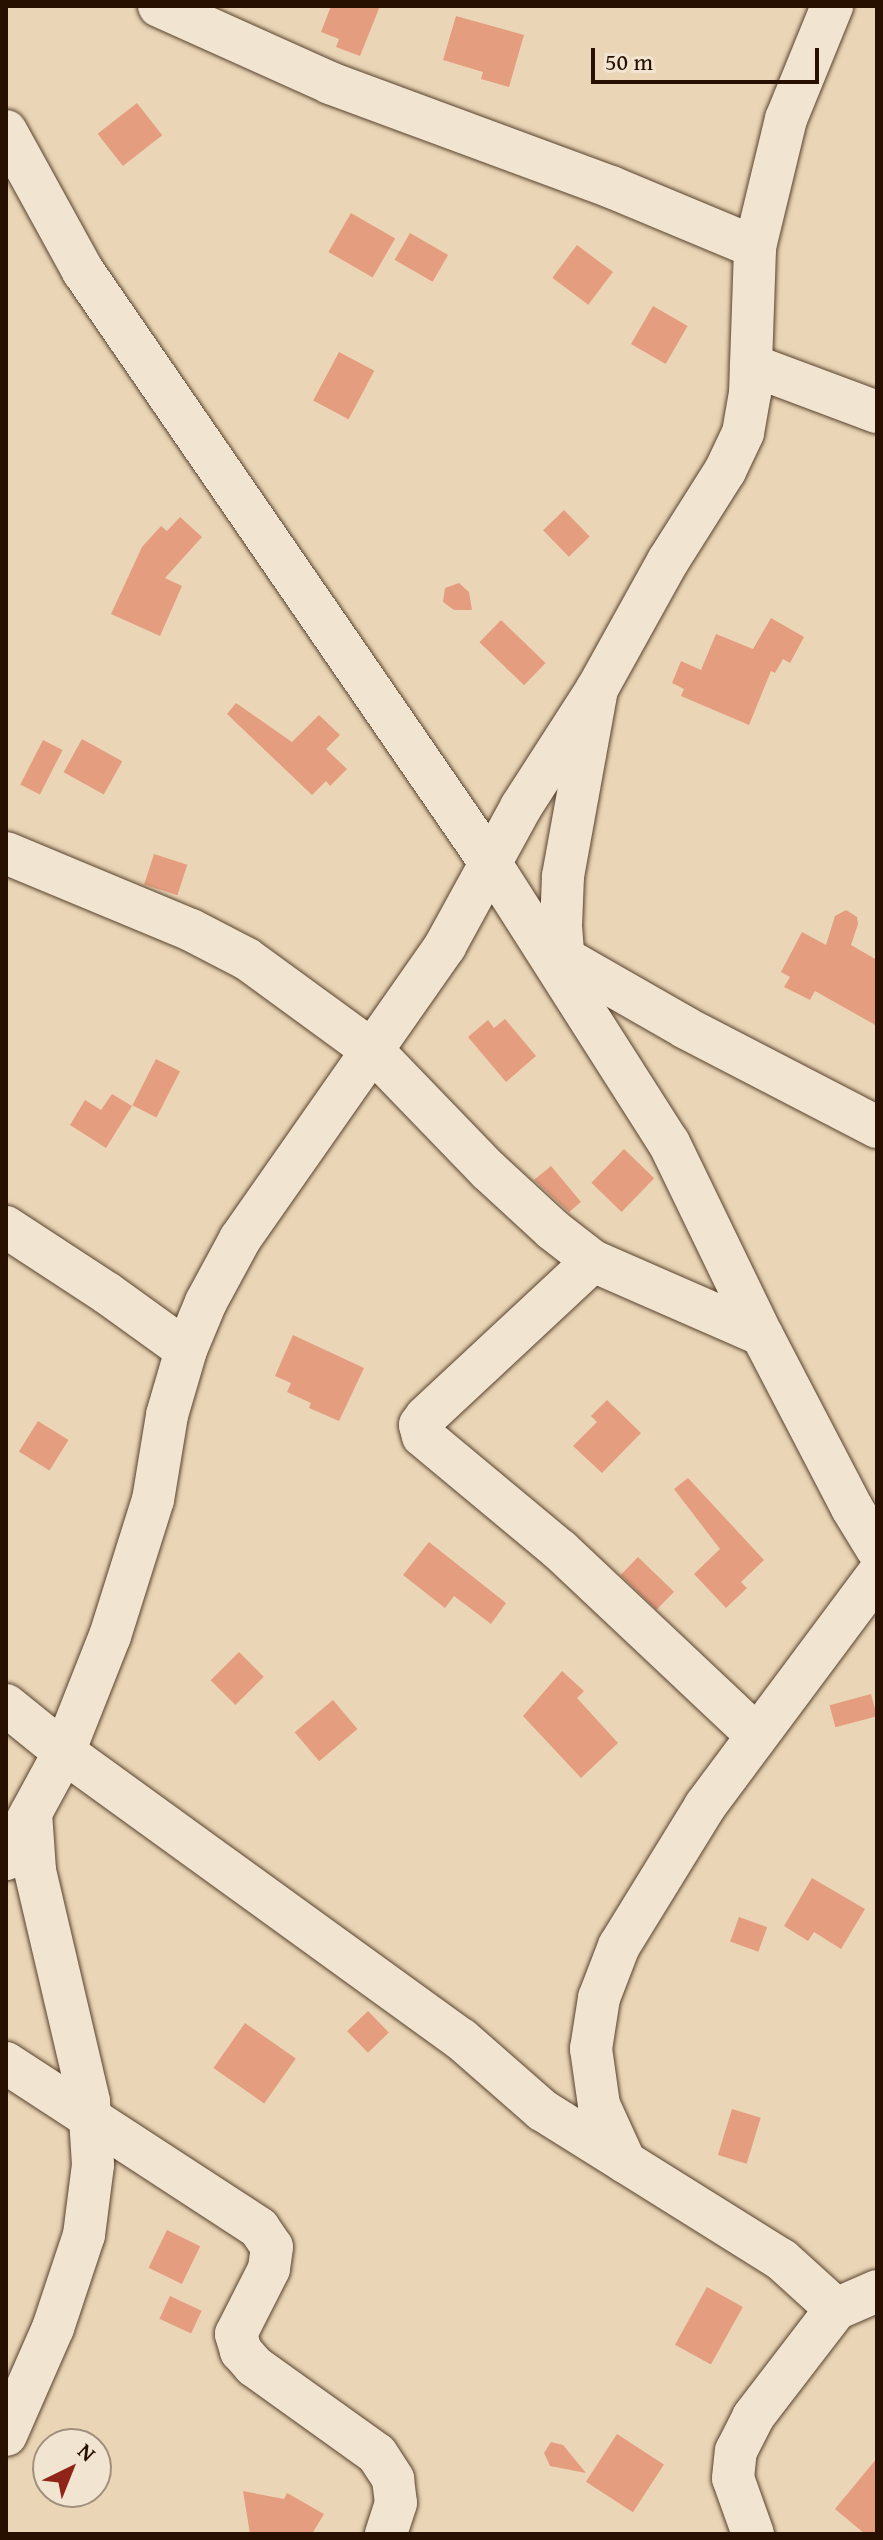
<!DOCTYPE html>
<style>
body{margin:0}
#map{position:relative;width:883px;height:2540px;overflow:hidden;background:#ead6b6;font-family:"Gentium Book Plus",serif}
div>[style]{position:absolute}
.building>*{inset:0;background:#e59d7f;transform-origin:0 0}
.roads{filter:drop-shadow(0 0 2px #58422e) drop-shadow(0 0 2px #58422e)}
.minor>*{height:42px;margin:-21px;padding:0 21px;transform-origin:21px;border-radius:21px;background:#f1e4d0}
span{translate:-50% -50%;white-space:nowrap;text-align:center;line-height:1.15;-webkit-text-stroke:8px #f1e4d0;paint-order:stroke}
.frame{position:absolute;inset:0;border:8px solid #271000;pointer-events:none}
.north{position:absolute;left:32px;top:2428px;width:80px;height:80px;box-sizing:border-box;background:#f1e4d0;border:2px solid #a08f7d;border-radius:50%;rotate:43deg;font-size:22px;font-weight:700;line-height:32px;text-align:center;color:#271000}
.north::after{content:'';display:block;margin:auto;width:28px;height:36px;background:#8f2418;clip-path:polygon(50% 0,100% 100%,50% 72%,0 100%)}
.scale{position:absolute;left:591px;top:48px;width:228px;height:36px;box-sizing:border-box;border:4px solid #271000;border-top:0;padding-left:10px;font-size:24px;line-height:28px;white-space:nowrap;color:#271000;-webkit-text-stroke:6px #f1e4d0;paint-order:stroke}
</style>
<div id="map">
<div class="building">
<div style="clip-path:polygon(331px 6px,380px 6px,360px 56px,336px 47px,339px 39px,321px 32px)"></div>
<div style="clip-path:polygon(456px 16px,524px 35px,509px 87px,481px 79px,483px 72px,443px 60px)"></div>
<div style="left:137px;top:103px;width:41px;height:50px;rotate:52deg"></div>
<div style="left:351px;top:213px;width:51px;height:45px;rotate:30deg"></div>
<div style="left:410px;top:233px;width:44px;height:31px;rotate:30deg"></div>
<div style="left:577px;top:245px;width:45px;height:41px;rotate:37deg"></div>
<div style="left:653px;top:306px;width:40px;height:44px;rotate:30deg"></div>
<div style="left:339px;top:352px;width:40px;height:55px;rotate:28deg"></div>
<div style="left:564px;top:510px;width:37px;height:29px;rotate:46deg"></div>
<div style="clip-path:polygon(180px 517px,202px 537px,165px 578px,182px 586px,160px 636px,111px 614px,142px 547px,161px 526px,167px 531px)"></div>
<div style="clip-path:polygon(459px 583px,469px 592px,472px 610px,454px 610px,443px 602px,445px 588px)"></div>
<div style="clip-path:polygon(771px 618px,804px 637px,790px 663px,783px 659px,775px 673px,771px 671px,749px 725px,681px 696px,684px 689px,672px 683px,681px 661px,701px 670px,716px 634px,753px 649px)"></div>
<div style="left:501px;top:620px;width:62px;height:31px;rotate:44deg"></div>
<div style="clip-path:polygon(236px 703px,292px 742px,319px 715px,340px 735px,326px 749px,347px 769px,330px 786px,326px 781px,312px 795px,227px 714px)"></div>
<div style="left:82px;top:739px;width:46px;height:38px;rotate:29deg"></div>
<div style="left:43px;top:740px;width:22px;height:50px;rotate:27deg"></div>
<div style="left:154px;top:854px;width:35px;height:32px;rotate:18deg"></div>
<div style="clip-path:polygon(846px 910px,857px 917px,858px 924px,851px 945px,877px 960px,877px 1026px,815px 991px,810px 1000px,784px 987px,790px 977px,781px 972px,802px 932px,826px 945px,835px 916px)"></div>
<div style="clip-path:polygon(505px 1019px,536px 1056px,506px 1082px,468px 1037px,488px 1020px,494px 1028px)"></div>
<div style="left:156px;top:1059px;width:27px;height:52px;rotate:27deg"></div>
<div style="clip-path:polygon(112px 1094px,132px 1106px,106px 1148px,70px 1125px,85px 1100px,101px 1110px)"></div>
<div style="left:624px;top:1149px;width:42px;height:47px;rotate:44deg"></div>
<div style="clip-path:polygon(551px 1166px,581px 1202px,569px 1212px,534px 1180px)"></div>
<div style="clip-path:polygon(293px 1335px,364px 1368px,339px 1421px,309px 1408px,311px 1403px,287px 1392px,291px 1383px,275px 1376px)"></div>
<div style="clip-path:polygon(607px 1400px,641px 1433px,602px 1473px,573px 1446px,597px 1422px,591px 1416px)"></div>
<div style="left:38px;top:1421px;width:36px;height:36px;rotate:32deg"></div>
<div style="clip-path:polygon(688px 1478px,764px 1560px,741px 1582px,747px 1588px,726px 1608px,694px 1574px,720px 1549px,674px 1489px)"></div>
<div style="clip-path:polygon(429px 1542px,506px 1603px,491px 1624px,454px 1596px,445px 1608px,403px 1575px)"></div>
<div style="left:638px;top:1557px;width:50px;height:25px;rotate:44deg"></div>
<div style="left:239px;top:1652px;width:35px;height:40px;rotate:45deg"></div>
<div style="clip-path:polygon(562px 1671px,584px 1691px,577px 1698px,618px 1743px,581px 1778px,523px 1716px)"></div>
<div style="left:871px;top:1694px;width:23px;height:43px;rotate:75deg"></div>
<div style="left:333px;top:1700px;width:38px;height:50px;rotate:50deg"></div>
<div style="clip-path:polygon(812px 1878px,865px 1909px,841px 1949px,814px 1932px,808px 1941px,784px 1926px)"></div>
<div style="left:739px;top:1917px;width:30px;height:26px;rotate:20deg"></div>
<div style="left:368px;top:2011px;width:30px;height:29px;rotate:46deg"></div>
<div style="left:245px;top:2023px;width:62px;height:55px;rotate:35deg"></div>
<div style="left:732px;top:2109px;width:30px;height:48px;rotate:17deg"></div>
<div style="left:167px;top:2230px;width:37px;height:42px;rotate:26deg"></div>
<div style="left:707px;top:2287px;width:41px;height:66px;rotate:29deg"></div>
<div style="left:170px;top:2296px;width:35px;height:25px;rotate:25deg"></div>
<div style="left:617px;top:2434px;width:56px;height:57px;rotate:33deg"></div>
<div style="clip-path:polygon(551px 2442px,563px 2445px,586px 2473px,550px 2466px,544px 2453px)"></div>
<div style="clip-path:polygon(877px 2458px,877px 2534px,865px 2534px,835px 2509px)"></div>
<div style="clip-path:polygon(243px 2491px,284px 2499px,287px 2493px,324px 2514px,312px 2534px,250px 2534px)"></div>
</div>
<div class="roads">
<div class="minor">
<div style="left:159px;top:6px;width:188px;rotate:24.2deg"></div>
<div style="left:330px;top:83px;width:300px;rotate:20.3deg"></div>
<div style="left:611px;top:187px;width:156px;rotate:22.6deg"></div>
<div style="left:6px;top:131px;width:160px;rotate:61.2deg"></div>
<div style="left:83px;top:271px;width:720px;rotate:55.47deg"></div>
<div style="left:491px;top:864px;width:331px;rotate:57.5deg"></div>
<div style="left:669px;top:1143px;width:213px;rotate:64.2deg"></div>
<div style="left:762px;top:1335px;width:195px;rotate:62.5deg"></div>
<div style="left:852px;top:1508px;width:48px;rotate:58.6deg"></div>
<div style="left:751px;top:365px;width:134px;rotate:20.5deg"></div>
<div style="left:6px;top:853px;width:200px;rotate:22.6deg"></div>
<div style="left:191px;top:930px;width:63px;rotate:27.4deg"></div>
<div style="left:247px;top:959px;width:155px;rotate:36.1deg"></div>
<div style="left:372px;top:1050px;width:167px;rotate:46deg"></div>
<div style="left:488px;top:1170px;width:88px;rotate:42.7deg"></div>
<div style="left:553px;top:1230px;width:51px;rotate:37.8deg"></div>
<div style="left:593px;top:1261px;width:184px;rotate:23.6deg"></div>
<div style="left:564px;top:958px;width:141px;rotate:29.8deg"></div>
<div style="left:686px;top:1028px;width:215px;rotate:27.4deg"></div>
<div style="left:565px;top:977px;width:51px;rotate:-94.5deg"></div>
<div style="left:561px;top:926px;width:50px;rotate:-87.7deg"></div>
<div style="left:563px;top:876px;width:190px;rotate:-79.7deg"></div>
<div style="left:597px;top:689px;width:146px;rotate:-61deg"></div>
<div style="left:668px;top:561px;width:107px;rotate:-57.7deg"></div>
<div style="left:725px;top:471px;width:42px;rotate:-64.7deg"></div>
<div style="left:743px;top:433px;width:41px;rotate:-80.1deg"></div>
<div style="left:750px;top:393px;width:146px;rotate:-88deg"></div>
<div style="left:755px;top:247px;width:132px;rotate:-76.4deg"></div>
<div style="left:786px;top:119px;width:122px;rotate:-67.8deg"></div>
<div style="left:6px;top:1227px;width:121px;rotate:33.2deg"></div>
<div style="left:107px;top:1293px;width:97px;rotate:35.8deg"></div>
<div style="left:593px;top:1261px;width:229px;rotate:137deg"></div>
<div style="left:426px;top:1417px;width:10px;rotate:127deg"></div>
<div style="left:420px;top:1425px;width:11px;rotate:75deg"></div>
<div style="left:423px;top:1436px;width:178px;rotate:39.8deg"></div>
<div style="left:560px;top:1550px;width:270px;rotate:43.3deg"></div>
<div style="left:6px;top:1705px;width:75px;rotate:39deg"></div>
<div style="left:64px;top:1752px;width:490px;rotate:35.9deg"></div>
<div style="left:461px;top:2039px;width:108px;rotate:41.2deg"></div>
<div style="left:542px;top:2110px;width:283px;rotate:32deg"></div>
<div style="left:782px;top:2260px;width:73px;rotate:42.2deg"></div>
<div style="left:6px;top:1859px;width:122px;rotate:-61.5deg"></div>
<div style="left:64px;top:1752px;width:125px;rotate:-68.4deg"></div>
<div style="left:110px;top:1636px;width:143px;rotate:-72.5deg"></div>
<div style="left:153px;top:1500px;width:86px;rotate:-80.6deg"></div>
<div style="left:167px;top:1415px;width:68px;rotate:-73.7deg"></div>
<div style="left:186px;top:1350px;width:52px;rotate:-67.4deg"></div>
<div style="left:206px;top:1302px;width:72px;rotate:-61.6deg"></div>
<div style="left:240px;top:1239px;width:358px;rotate:-55deg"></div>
<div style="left:445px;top:946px;width:158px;rotate:-61.3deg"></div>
<div style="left:521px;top:807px;width:140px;rotate:-57.2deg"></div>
<div style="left:6px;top:2063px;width:302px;rotate:33.1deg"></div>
<div style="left:259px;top:2228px;width:23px;rotate:56deg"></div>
<div style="left:272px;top:2247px;width:22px;rotate:98deg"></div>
<div style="left:269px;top:2269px;width:73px;rotate:116.9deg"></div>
<div style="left:236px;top:2334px;width:18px;rotate:74deg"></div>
<div style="left:241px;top:2351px;width:20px;rotate:49deg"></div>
<div style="left:254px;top:2366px;width:151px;rotate:35.6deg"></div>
<div style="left:377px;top:2454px;width:30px;rotate:57deg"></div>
<div style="left:393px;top:2479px;width:24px;rotate:83deg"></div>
<div style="left:396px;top:2503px;width:33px;rotate:108deg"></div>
<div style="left:625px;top:2162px;width:63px;rotate:-114.5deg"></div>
<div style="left:599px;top:2105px;width:57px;rotate:-98.1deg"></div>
<div style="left:591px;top:2049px;width:52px;rotate:-81.1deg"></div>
<div style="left:599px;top:1998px;width:56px;rotate:-69deg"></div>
<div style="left:619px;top:1946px;width:164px;rotate:-58.4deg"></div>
<div style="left:705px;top:1806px;width:288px;rotate:-53.3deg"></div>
<div style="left:6px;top:2435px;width:117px;rotate:-66.3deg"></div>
<div style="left:53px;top:2328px;width:98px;rotate:-71.6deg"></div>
<div style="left:84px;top:2235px;width:71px;rotate:-82.7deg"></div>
<div style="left:93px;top:2165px;width:64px;rotate:-93.6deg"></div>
<div style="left:89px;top:2101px;width:237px;rotate:-103.2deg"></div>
<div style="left:35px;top:1870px;width:57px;rotate:-94deg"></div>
<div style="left:753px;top:2534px;width:59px;rotate:-109.7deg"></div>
<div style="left:733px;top:2478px;width:27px;rotate:-84deg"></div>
<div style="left:736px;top:2451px;width:38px;rotate:-63deg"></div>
<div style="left:753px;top:2417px;width:136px;rotate:-52.5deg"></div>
<div style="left:836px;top:2309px;width:45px;rotate:-23.7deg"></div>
</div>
</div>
<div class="frame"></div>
<div class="north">N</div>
<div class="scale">50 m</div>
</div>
